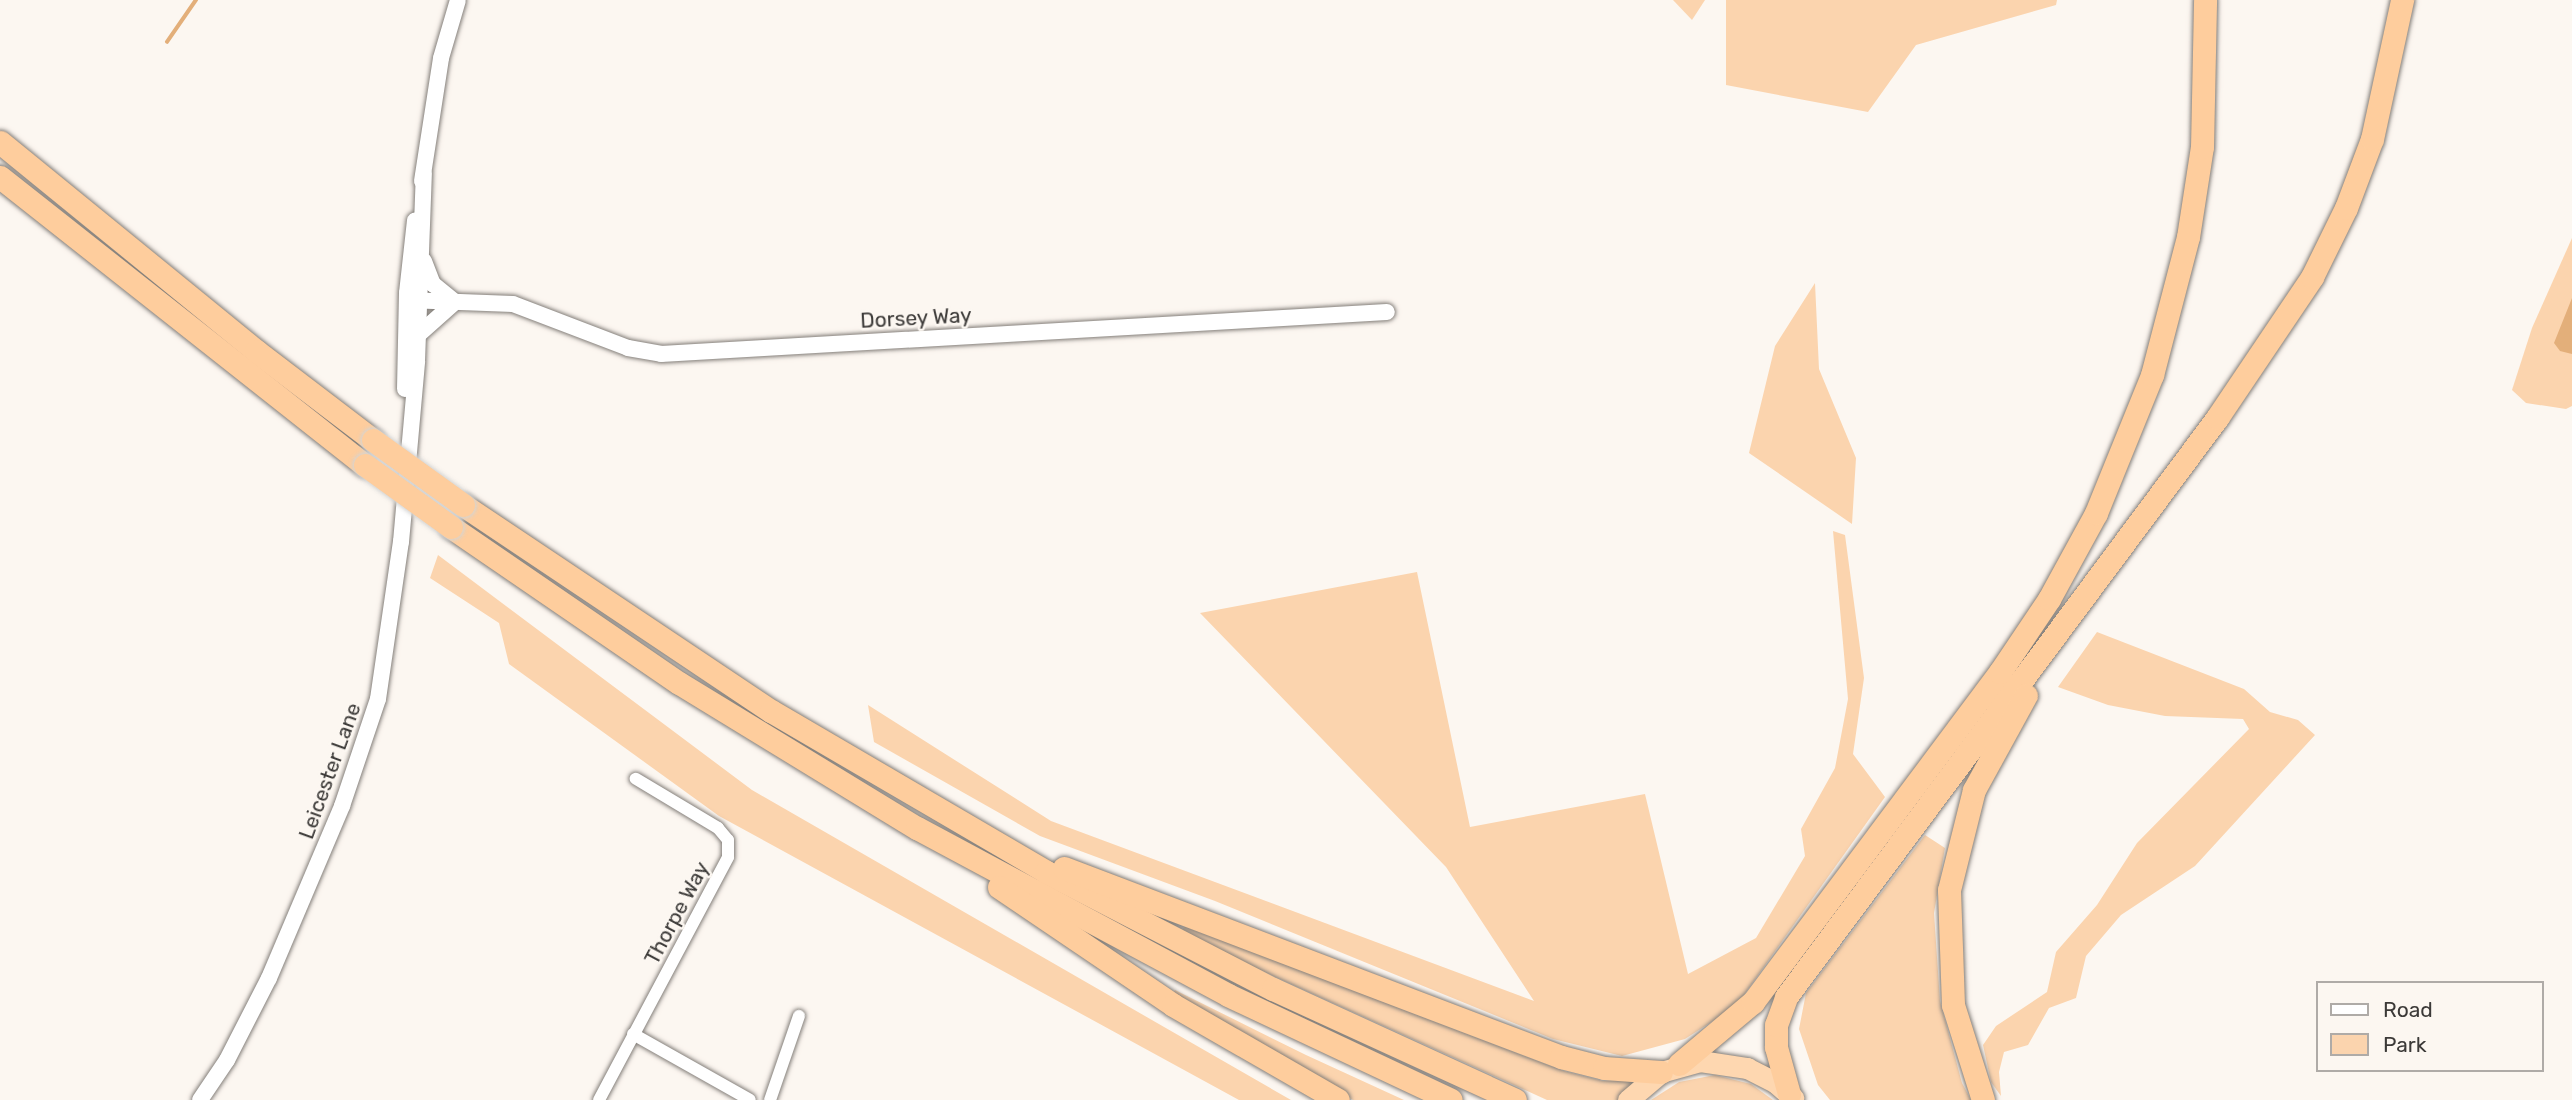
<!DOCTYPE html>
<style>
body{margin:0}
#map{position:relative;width:2572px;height:1100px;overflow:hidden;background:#fcf7f1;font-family:Rubik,sans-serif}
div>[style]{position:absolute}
.green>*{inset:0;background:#fbd4ae}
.water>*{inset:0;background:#e3af7a}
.stream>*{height:3.5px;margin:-1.75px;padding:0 1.75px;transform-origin:1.75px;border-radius:1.75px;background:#e3af7a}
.roads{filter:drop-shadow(0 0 2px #847f7a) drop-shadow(0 0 2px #847f7a)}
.minor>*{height:12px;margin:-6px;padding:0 6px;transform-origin:6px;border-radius:6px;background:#fff}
.tertiary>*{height:16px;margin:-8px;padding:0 8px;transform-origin:8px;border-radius:8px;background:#fff}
.trunk>*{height:21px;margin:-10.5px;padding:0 10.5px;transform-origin:10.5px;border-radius:10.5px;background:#fed7b0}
.motorway>*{height:23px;margin:-11.5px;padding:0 11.5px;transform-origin:11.5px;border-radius:11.5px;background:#fecd9d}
.bridges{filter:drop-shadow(0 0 2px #d4d4d3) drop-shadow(0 0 2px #d4d4d3)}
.motorway-bridge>*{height:23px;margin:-11.5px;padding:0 11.5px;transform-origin:11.5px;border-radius:11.5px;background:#fecd9d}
span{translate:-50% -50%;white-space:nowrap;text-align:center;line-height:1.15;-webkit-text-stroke:5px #fcf7f1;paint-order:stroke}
.street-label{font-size:21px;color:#3c3a38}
.legend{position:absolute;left:2316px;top:981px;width:228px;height:91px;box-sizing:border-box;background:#fcf7f1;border:2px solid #afaba7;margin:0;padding:9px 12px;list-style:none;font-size:21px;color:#3c3a38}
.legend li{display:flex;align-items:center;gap:14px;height:35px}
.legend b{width:35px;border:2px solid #afaba7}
</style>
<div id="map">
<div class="green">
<div style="clip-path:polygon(1673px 0,1705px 0,1692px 20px)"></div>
<div style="clip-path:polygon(1726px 0,2057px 0,2056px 5px,1916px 45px,1868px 112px,1726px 85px)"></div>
<div style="clip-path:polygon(2572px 238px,2572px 406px,2566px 409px,2526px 403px,2512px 390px,2532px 328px)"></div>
<div style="clip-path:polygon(1815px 283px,1819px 369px,1856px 458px,1852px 524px,1749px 453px,1775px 346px)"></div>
<div style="clip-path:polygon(1833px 531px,1845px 535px,1864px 678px,1853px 754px,1885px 797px,1736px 1006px,1685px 1039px,1622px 1056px,1553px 1039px,1215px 901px,1040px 836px,874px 742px,868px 705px,1051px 821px,1534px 1001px,1446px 867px,1200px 613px,1417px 572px,1470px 827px,1645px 794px,1688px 974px,1756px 938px,1805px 856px,1801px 829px,1835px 768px,1848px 699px)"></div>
<div style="clip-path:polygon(438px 555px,752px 790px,1291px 1100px,1239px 1100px,719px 816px,509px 664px,499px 623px,430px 578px)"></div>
<div style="clip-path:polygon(2097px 632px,2244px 689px,2270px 712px,2298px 720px,2315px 735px,2195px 866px,2121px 915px,2086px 956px,2076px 998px,2049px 1008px,2028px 1045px,2004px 1052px,1999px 1072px,2001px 1096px,1991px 1082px,1983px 1045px,1996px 1026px,2047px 992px,2056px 952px,2097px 905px,2137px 843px,2249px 729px,2243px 719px,2165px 716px,2108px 705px,2058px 687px)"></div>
<div style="clip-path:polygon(1925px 835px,1945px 848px,1934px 913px,1940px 1001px,1962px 1083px,1971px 1100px,1830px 1100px,1818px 1085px,1799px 1029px,1806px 993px)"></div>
<div style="clip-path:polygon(1185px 926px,1564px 1071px,1603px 1081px,1636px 1081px,1618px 1100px,1547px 1100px,1258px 969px,1181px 932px)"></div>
<div style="clip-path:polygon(1175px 990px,1306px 1055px,1404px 1100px,1353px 1100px,1172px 996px)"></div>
<div style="clip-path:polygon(1715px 1075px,1751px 1084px,1773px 1100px,1651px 1100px,1679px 1082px)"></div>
</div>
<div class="water">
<div style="clip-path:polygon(2572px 298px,2572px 354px,2560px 351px,2554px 343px)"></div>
</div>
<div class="stream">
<div style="left:167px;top:42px;width:51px;rotate:-55.4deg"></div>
</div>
<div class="roads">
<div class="minor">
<div style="left:633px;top:1034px;width:134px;rotate:29.4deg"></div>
<div style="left:599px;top:1100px;width:275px;rotate:-62deg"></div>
<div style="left:728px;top:857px;width:17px;rotate:-90deg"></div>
<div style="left:728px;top:840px;width:16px;rotate:-130deg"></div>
<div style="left:718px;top:828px;width:96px;rotate:-149.1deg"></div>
<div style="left:770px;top:1100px;width:89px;rotate:-71deg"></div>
</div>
<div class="tertiary">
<div style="left:422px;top:181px;width:124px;rotate:-81.2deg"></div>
<div style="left:441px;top:58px;width:60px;rotate:-73.7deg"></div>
<div style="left:424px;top:261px;width:25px;rotate:69deg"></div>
<div style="left:433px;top:284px;width:28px;rotate:39deg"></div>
<div style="left:407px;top:300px;width:106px;rotate:2.2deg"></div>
<div style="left:513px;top:304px;width:123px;rotate:20.9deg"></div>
<div style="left:628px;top:348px;width:34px;rotate:10deg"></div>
<div style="left:661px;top:354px;width:727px;rotate:-3.31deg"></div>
<div style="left:418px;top:335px;width:50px;rotate:-41.7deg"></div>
<div style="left:405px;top:389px;width:96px;rotate:-88.8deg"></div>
<div style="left:407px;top:293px;width:73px;rotate:-83.7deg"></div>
<div style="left:200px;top:1100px;width:48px;rotate:-56deg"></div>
<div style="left:227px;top:1060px;width:92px;rotate:-62.9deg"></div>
<div style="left:269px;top:978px;width:187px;rotate:-67deg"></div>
<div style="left:342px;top:806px;width:113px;rotate:-71.4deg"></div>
<div style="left:378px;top:699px;width:159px;rotate:-81.7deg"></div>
<div style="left:401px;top:542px;width:182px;rotate:-84.9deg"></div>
<div style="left:417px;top:361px;width:188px;rotate:-87.9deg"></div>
</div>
<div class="trunk">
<div style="left:1628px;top:1100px;width:43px;rotate:-40.3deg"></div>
<div style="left:1661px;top:1072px;width:41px;rotate:-15.8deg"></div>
<div style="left:1700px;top:1061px;width:48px;rotate:8.5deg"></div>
<div style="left:1747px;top:1068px;width:33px;rotate:27deg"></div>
<div style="left:1776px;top:1083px;width:23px;rotate:41deg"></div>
</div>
<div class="motorway">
<div style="left:0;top:142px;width:330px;rotate:39.2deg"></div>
<div style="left:256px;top:351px;width:147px;rotate:37.3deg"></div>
<div style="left:0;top:177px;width:465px;rotate:38.3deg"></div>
<div style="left:463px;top:505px;width:371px;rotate:33.8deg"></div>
<div style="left:771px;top:711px;width:319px;rotate:30.3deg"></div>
<div style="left:1046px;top:872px;width:255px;rotate:27.3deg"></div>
<div style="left:1273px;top:989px;width:266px;rotate:24.6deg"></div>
<div style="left:451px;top:527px;width:276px;rotate:34.4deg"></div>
<div style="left:679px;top:683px;width:279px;rotate:31.4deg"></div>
<div style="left:917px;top:828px;width:353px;rotate:28.2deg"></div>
<div style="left:1228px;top:995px;width:246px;rotate:25.2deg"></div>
<div style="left:1064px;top:868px;width:532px;rotate:20.82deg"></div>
<div style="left:1561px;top:1057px;width:44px;rotate:14.3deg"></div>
<div style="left:1604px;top:1068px;width:57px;rotate:4deg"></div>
<div style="left:999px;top:887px;width:210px;rotate:34.1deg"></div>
<div style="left:1173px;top:1005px;width:190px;rotate:29.9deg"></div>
<div style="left:1679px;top:1064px;width:97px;rotate:-40deg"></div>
<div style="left:1753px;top:1002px;width:412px;rotate:-53.2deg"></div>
<div style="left:2000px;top:672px;width:88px;rotate:-56.1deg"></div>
<div style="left:2049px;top:599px;width:98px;rotate:-61.3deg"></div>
<div style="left:2096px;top:513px;width:149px;rotate:-67.9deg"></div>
<div style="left:2152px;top:375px;width:143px;rotate:-75.4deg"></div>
<div style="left:2188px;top:237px;width:91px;rotate:-81.2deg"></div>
<div style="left:2202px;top:147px;width:147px;rotate:-88.8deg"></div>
<div style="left:1789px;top:1094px;width:49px;rotate:-105.5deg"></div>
<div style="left:1776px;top:1047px;width:22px;rotate:-90deg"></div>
<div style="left:1776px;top:1025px;width:30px;rotate:-70deg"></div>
<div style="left:1786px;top:997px;width:722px;rotate:-53.34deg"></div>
<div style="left:2217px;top:418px;width:170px;rotate:-56deg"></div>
<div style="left:2312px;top:277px;width:77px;rotate:-63.8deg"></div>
<div style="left:2346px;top:208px;width:74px;rotate:-69.4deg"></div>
<div style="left:2372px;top:139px;width:142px;rotate:-77.8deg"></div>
<div style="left:1983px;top:1100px;width:100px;rotate:-107.5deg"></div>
<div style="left:1953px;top:1005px;width:115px;rotate:-92deg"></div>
<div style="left:1949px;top:890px;width:103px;rotate:-76deg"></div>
<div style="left:1974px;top:790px;width:108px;rotate:-61.3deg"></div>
</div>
</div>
<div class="bridges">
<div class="motorway-bridge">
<div style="left:373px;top:440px;width:111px;rotate:35.8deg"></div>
<div style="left:365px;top:465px;width:106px;rotate:35.8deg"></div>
</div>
</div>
<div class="street-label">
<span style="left:916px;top:318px;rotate:-3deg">Dorsey Way</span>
<span style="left:330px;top:771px;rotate:-70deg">Leicester Lane</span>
<span style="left:677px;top:913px;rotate:-62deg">Thorpe Way</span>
</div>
<ul class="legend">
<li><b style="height:9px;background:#fff"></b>Road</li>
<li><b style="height:19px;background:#fbd4ae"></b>Park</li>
</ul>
</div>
